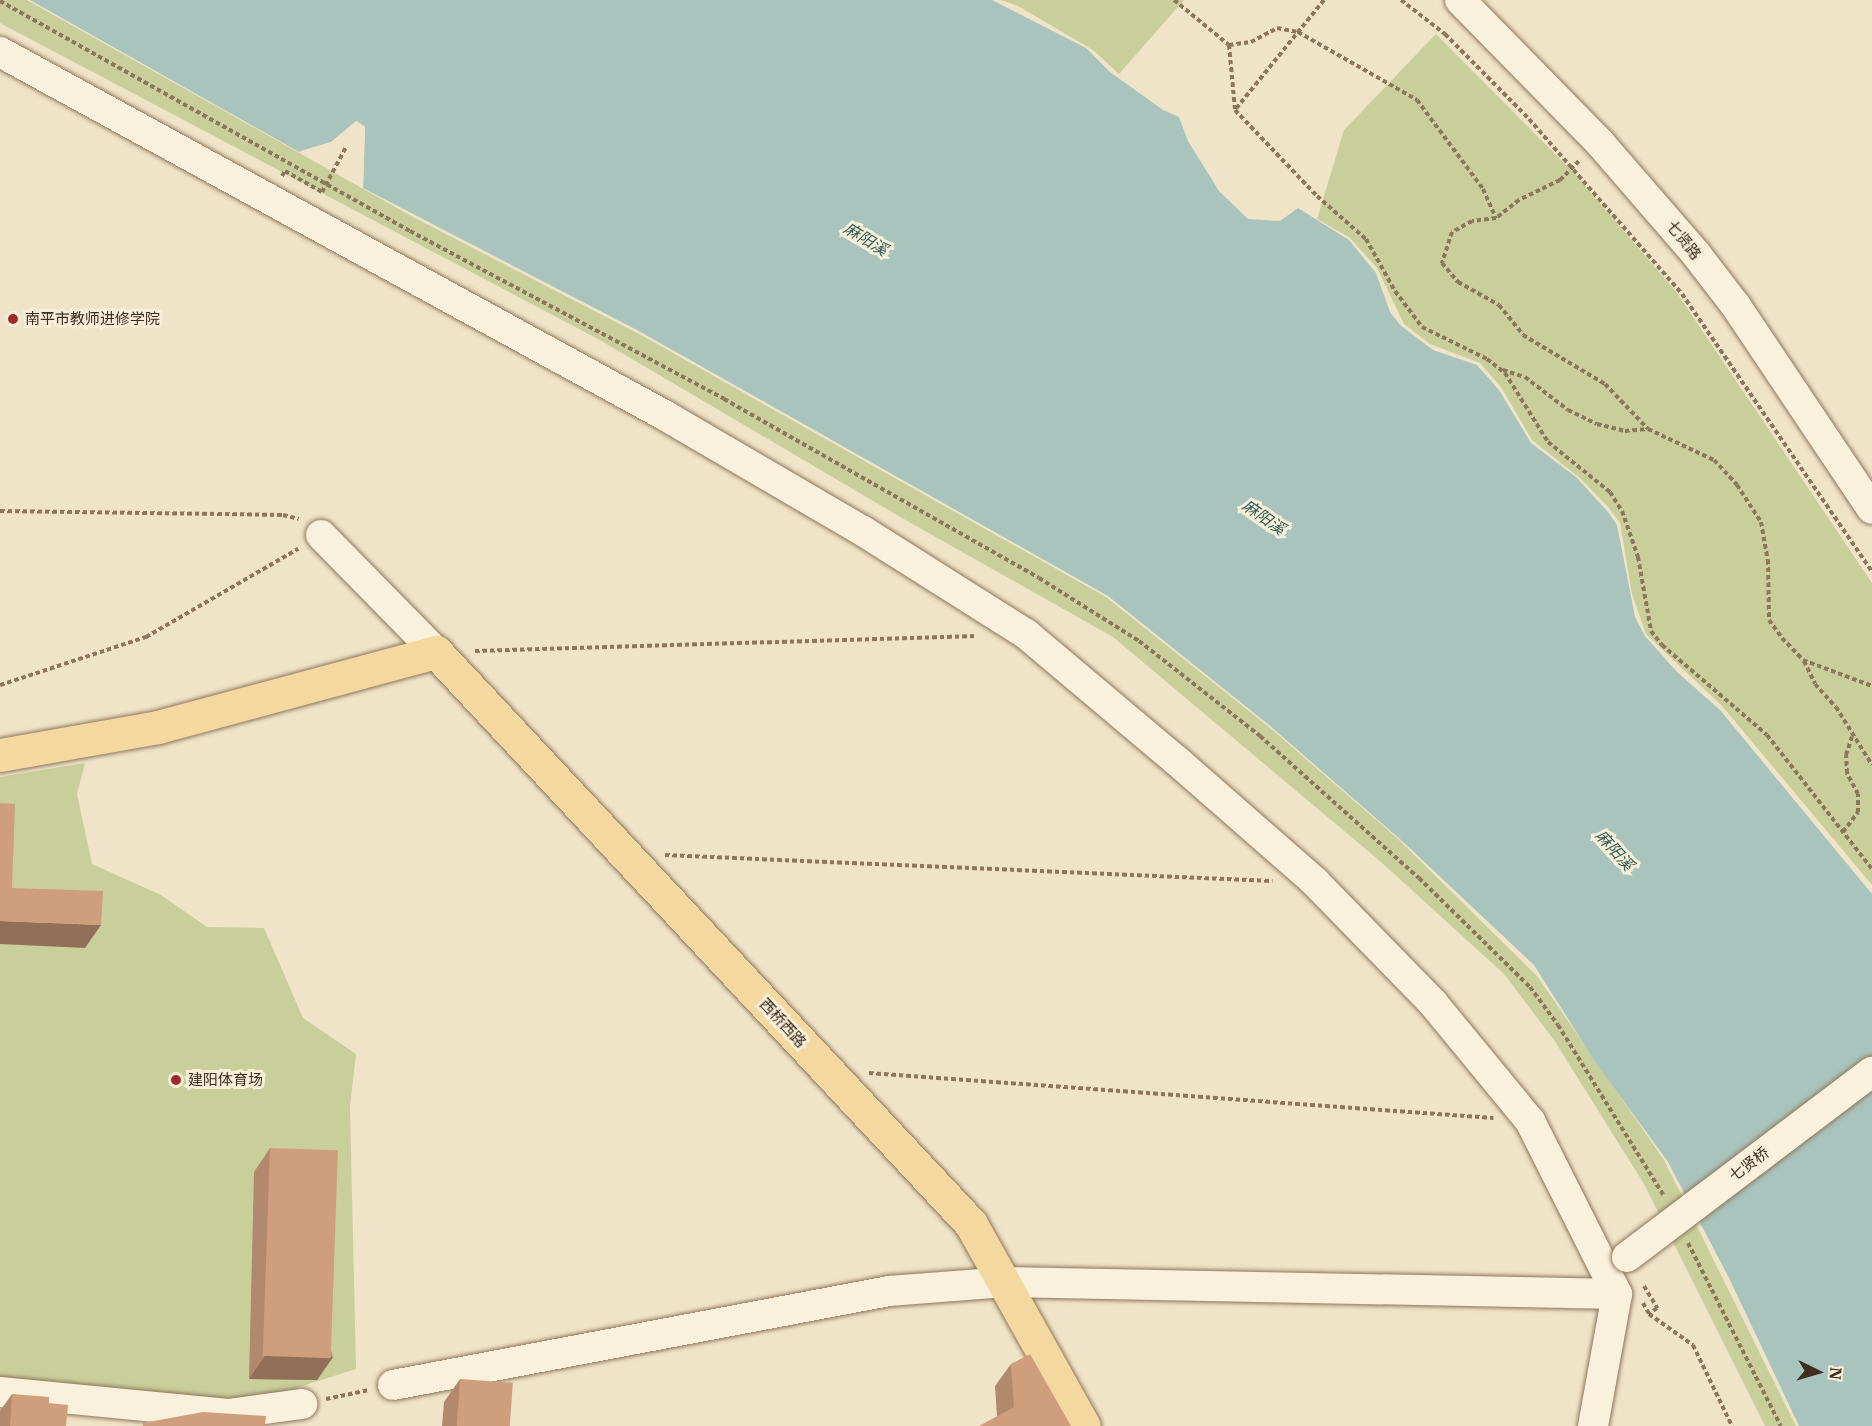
<!DOCTYPE html>
<meta charset="utf-8">
<style>
body{margin:0}
#map{position:relative;width:1872px;height:1426px;overflow:hidden;background:#f0e4c8;font-family:"IBM Plex Serif","Noto Sans SC",serif}
div>[style]{position:absolute}
.green>*{inset:0;background:#c9cf9b}
.water>*{inset:0;background:#a9c4bc}
.pier>*{inset:0;background:#f0e4c8}
.path>*{height:4px;margin-top:-2px;transform-origin:0;background:repeating-linear-gradient(90deg,#8d765c 0 4.5px,transparent 0 7.5px)}
.roads{filter:drop-shadow(0 0 2px #8d765c) drop-shadow(0 0 2px #8d765c)}
.minor>*{height:30px;margin:-15px;padding:0 15px;transform-origin:15px;border-radius:15px;background:#faf1dc}
.major>*{height:33px;margin:-16.5px;padding:0 16.5px;transform-origin:16.5px;border-radius:16.5px;background:#f3d9a0}
.bridges{filter:drop-shadow(0 0 2px #8d765c) drop-shadow(0 0 2px #8d765c)}
.minor-bridge>*{height:30px;margin:-15px;padding:0 15px;transform-origin:15px;border-radius:15px;background:#faf1dc}
.wall>*{inset:0;background:#b2896c}
.shaded-wall>*{inset:0;background:#916f58}
.building>*{inset:0;background:#cf9f7d;transform-origin:0 0}
.dots>*{width:16px;height:16px;translate:-50% -50%;box-sizing:border-box;border:3px solid #f7eed8;border-radius:50%}
span{translate:-50% -50%;white-space:nowrap;text-align:center;line-height:1.15;-webkit-text-stroke:6px #f7eed8;paint-order:stroke}
.street-label{font-size:15px;color:#3d2e20}
.poi-label{font-size:15px;color:#3d2e20}
.left{translate:0 -50%;text-align:left}
.water-label{font-size:16px;color:#2f5d5a;font-style:italic}
.north{position:absolute;left:1788px;top:1342px;width:60px;height:60px;-webkit-text-stroke:4px #f7eed8;paint-order:stroke;rotate:95deg;font-size:16px;font-weight:700;line-height:24px;text-align:center;color:#3d2e20}
.north::after{content:'';display:block;margin:auto;width:21px;height:27px;background:#3d2e20;clip-path:polygon(50% 0,100% 100%,50% 72%,0 100%)}
</style>
<div id="map">
<div class="green">
<div style="clip-path:polygon(0 0,27px 0,415px 218px,641px 335px,1106px 597px,1269px 727px,1396px 837px,1537px 976px,1664px 1160px,1796px 1426px,1765px 1426px,1644px 1184px,1554px 1040px,1504px 974px,1381px 862px,1113px 637px,902px 518px,598px 339px,0 23px)"></div>
<div style="clip-path:polygon(1001px 0,1184px 0,1119px 74px,1093px 50px,1018px 6px)"></div>
<div style="clip-path:polygon(1436px 34px,1575px 174px,1677px 293px,1872px 583px,1872px 885px,1722px 706px,1646px 634px,1632px 594px,1620px 523px,1609px 508px,1581px 479px,1532px 440px,1501px 387px,1480px 363px,1430px 344px,1404px 324px,1377px 268px,1350px 238px,1317px 219px,1344px 130px)"></div>
<div style="clip-path:polygon(85px 763px,77px 794px,92px 864px,161px 895px,207px 927px,264px 928px,303px 1018px,356px 1054px,350px 1106px,356px 1369px,246px 1404px,0 1378px,0 777px)"></div>
</div>
<div class="water">
<div style="clip-path:polygon(30px 0,992px 0,1086px 48px,1110px 72px,1163px 110px,1179px 117px,1188px 141px,1219px 191px,1248px 219px,1280px 221px,1298px 208px,1349px 240px,1376px 273px,1390px 312px,1400px 325px,1433px 350px,1477px 365px,1499px 390px,1531px 443px,1576px 477px,1608px 512px,1617px 525px,1635px 617px,1645px 636px,1677px 672px,1720px 710px,1872px 894px,1872px 1426px,1799px 1426px,1729px 1278px,1668px 1162px,1596px 1063px,1534px 965px,1401px 840px,1269px 725px,1108px 596px,637px 330px,363px 188px,365px 127px,357px 121px,331px 142px,299px 152px)"></div>
</div>
<div class="pier">
<div style="clip-path:polygon(356px 121px,365px 127px,363px 189px,362px 128px,357px 124px,332px 145px,297px 152px,331px 142px)"></div>
</div>
<div class="path">
<div style="left:1174px;top:0;width:71px;rotate:39.3deg"></div>
<div style="left:1229px;top:45px;width:22px;rotate:-8deg"></div>
<div style="left:1251px;top:42px;width:30px;rotate:-28deg"></div>
<div style="left:1277px;top:28px;width:21px;rotate:11deg"></div>
<div style="left:1298px;top:32px;width:137px;rotate:29.7deg"></div>
<div style="left:1417px;top:100px;width:111px;rotate:53.4deg"></div>
<div style="left:1483px;top:189px;width:32px;rotate:66deg"></div>
<div style="left:1324px;top:0;width:141px;rotate:129deg"></div>
<div style="left:1235px;top:110px;width:119px;rotate:46.4deg"></div>
<div style="left:1317px;top:196px;width:65px;rotate:41.3deg"></div>
<div style="left:1366px;top:239px;width:60px;rotate:60.9deg"></div>
<div style="left:1395px;top:291px;width:45px;rotate:53.1deg"></div>
<div style="left:1422px;top:327px;width:72px;rotate:26.2deg"></div>
<div style="left:1487px;top:359px;width:23px;rotate:38deg"></div>
<div style="left:1505px;top:373px;width:81px;rotate:58.1deg"></div>
<div style="left:1548px;top:442px;width:80px;rotate:38.9deg"></div>
<div style="left:1610px;top:492px;width:22px;rotate:58deg"></div>
<div style="left:1622px;top:511px;width:49px;rotate:70.8deg"></div>
<div style="left:1638px;top:557px;width:75px;rotate:80deg"></div>
<div style="left:1651px;top:631px;width:18px;rotate:52deg"></div>
<div style="left:1662px;top:645px;width:138px;rotate:40.6deg"></div>
<div style="left:1767px;top:735px;width:170px;rotate:51.9deg"></div>
<div style="left:1401px;top:0;width:56px;rotate:37.7deg"></div>
<div style="left:1445px;top:34px;width:120px;rotate:45.3deg"></div>
<div style="left:1529px;top:119px;width:232px;rotate:48.8deg"></div>
<div style="left:1682px;top:294px;width:337px;rotate:55.6deg"></div>
<div style="left:0;top:1px;width:470px;rotate:29.3deg"></div>
<div style="left:410px;top:231px;width:356px;rotate:28.1deg"></div>
<div style="left:724px;top:399px;width:362px;rotate:29.6deg"></div>
<div style="left:1039px;top:578px;width:118px;rotate:32.2deg"></div>
<div style="left:1139px;top:641px;width:154px;rotate:38.1deg"></div>
<div style="left:1260px;top:736px;width:213px;rotate:41.8deg"></div>
<div style="left:1419px;top:878px;width:156px;rotate:44.5deg"></div>
<div style="left:1530px;top:987px;width:47px;rotate:53.6deg"></div>
<div style="left:1558px;top:1025px;width:201px;rotate:58.2deg"></div>
<div style="left:1229px;top:45px;width:65px;rotate:84.7deg"></div>
<div style="left:1579px;top:161px;width:27px;rotate:135deg"></div>
<div style="left:1560px;top:180px;width:46px;rotate:154deg"></div>
<div style="left:1519px;top:200px;width:29px;rotate:142deg"></div>
<div style="left:1496px;top:218px;width:24px;rotate:173deg"></div>
<div style="left:1472px;top:221px;width:23px;rotate:151deg"></div>
<div style="left:1452px;top:232px;width:33px;rotate:108deg"></div>
<div style="left:1442px;top:263px;width:25px;rotate:50deg"></div>
<div style="left:1458px;top:282px;width:47px;rotate:29.3deg"></div>
<div style="left:1499px;top:305px;width:38px;rotate:51deg"></div>
<div style="left:1523px;top:335px;width:96px;rotate:30.9deg"></div>
<div style="left:1605px;top:384px;width:62px;rotate:46.3deg"></div>
<div style="left:1648px;top:429px;width:73px;rotate:25.2deg"></div>
<div style="left:1714px;top:460px;width:34px;rotate:47deg"></div>
<div style="left:1737px;top:485px;width:44px;rotate:57deg"></div>
<div style="left:1761px;top:522px;width:39px;rotate:80deg"></div>
<div style="left:1768px;top:560px;width:60px;rotate:89deg"></div>
<div style="left:1769px;top:620px;width:22px;rotate:54deg"></div>
<div style="left:1782px;top:638px;width:30px;rotate:46deg"></div>
<div style="left:1803px;top:660px;width:74px;rotate:20.6deg"></div>
<div style="left:282px;top:176px;width:6px;rotate:-59deg"></div>
<div style="left:285px;top:171px;width:43px;rotate:29.6deg"></div>
<div style="left:322px;top:192px;width:51px;rotate:-61.9deg"></div>
<div style="left:1503px;top:370px;width:23px;rotate:18deg"></div>
<div style="left:1525px;top:377px;width:54px;rotate:37.5deg"></div>
<div style="left:1568px;top:410px;width:32px;rotate:26deg"></div>
<div style="left:1597px;top:424px;width:29px;rotate:14deg"></div>
<div style="left:1625px;top:431px;width:22px;rotate:-5deg"></div>
<div style="left:0;top:511px;width:283px;rotate:0.8deg"></div>
<div style="left:283px;top:515px;width:16px;rotate:14deg"></div>
<div style="left:475px;top:651px;width:502px;rotate:-1.71deg"></div>
<div style="left:1804px;top:661px;width:25px;rotate:64deg"></div>
<div style="left:1815px;top:684px;width:31px;rotate:48deg"></div>
<div style="left:1836px;top:707px;width:68px;rotate:58.2deg"></div>
<div style="left:0;top:685px;width:154px;rotate:-18.2deg"></div>
<div style="left:146px;top:637px;width:176px;rotate:-30.1deg"></div>
<div style="left:1843px;top:832px;width:25px;rotate:-53deg"></div>
<div style="left:1858px;top:812px;width:18px;rotate:-90deg"></div>
<div style="left:1858px;top:794px;width:24px;rotate:-118deg"></div>
<div style="left:1847px;top:773px;width:18px;rotate:-93deg"></div>
<div style="left:1846px;top:755px;width:19px;rotate:-72deg"></div>
<div style="left:665px;top:855px;width:608px;rotate:2.45deg"></div>
<div style="left:869px;top:1073px;width:626px;rotate:4.12deg"></div>
<div style="left:1688px;top:1243px;width:205px;rotate:63.1deg"></div>
<div style="left:1644px;top:1286px;width:26px;rotate:59deg"></div>
<div style="left:1657px;top:1308px;width:10px;rotate:143deg"></div>
<div style="left:1643px;top:1303px;width:13px;rotate:61deg"></div>
<div style="left:1649px;top:1314px;width:54px;rotate:35.2deg"></div>
<div style="left:1693px;top:1345px;width:90px;rotate:64.3deg"></div>
<div style="left:326px;top:1399px;width:44px;rotate:-11.8deg"></div>
</div>
<div class="roads">
<div class="minor">
<div style="left:1460px;top:0;width:200px;rotate:45.6deg"></div>
<div style="left:1600px;top:143px;width:147px;rotate:49.1deg"></div>
<div style="left:1696px;top:254px;width:66px;rotate:52.4deg"></div>
<div style="left:1736px;top:306px;width:244px;rotate:56.2deg"></div>
<div style="left:0;top:52px;width:759px;rotate:28.66deg"></div>
<div style="left:666px;top:416px;width:228px;rotate:30.3deg"></div>
<div style="left:863px;top:531px;width:193px;rotate:32.3deg"></div>
<div style="left:1026px;top:634px;width:197px;rotate:40.1deg"></div>
<div style="left:1177px;top:761px;width:184px;rotate:41.2deg"></div>
<div style="left:1315px;top:882px;width:169px;rotate:45.7deg"></div>
<div style="left:1433px;top:1003px;width:153px;rotate:50.6deg"></div>
<div style="left:1530px;top:1121px;width:194px;rotate:63.3deg"></div>
<div style="left:1617px;top:1294px;width:134px;rotate:100.3deg"></div>
<div style="left:321px;top:535px;width:164px;rotate:45.5deg"></div>
<div style="left:393px;top:1385px;width:505px;rotate:-10.73deg"></div>
<div style="left:889px;top:1291px;width:116px;rotate:-4.4deg"></div>
<div style="left:1005px;top:1282px;width:612px;rotate:1.12deg"></div>
<div style="left:0;top:1392px;width:229px;rotate:5.5deg"></div>
<div style="left:228px;top:1414px;width:75px;rotate:-7.7deg"></div>
</div>
<div class="major">
<div style="left:0;top:755px;width:160px;rotate:-10deg"></div>
<div style="left:158px;top:727px;width:288px;rotate:-15.1deg"></div>
<div style="left:436px;top:652px;width:783px;rotate:46.91deg"></div>
<div style="left:971px;top:1224px;width:231px;rotate:60.8deg"></div>
</div>
</div>
<div class="bridges">
<div class="minor-bridge">
<div style="left:1627px;top:1257px;width:307px;rotate:-37.1deg"></div>
</div>
</div>
<div class="wall">
<div style="clip-path:polygon(270px 1148px,333px 1357px,317px 1380px,249px 1379px,254px 1172px)"></div>
<div style="clip-path:polygon(1011px 1364px,1071px 1426px,997px 1416px,995px 1386px)"></div>
<div style="clip-path:polygon(460px 1379px,510px 1426px,442px 1426px,444px 1402px)"></div>
<div style="clip-path:polygon(12px 1394px,49px 1403px,66px 1426px,0 1426px,0 1411px)"></div>
</div>
<div class="shaded-wall">
<div style="clip-path:polygon(0 921px,101px 925px,85px 948px,0 944px)"></div>
<div style="clip-path:polygon(265px 1356px,333px 1357px,317px 1380px,249px 1379px)"></div>
</div>
<div class="building">
<div style="clip-path:polygon(0 803px,15px 804px,12px 888px,103px 891px,101px 925px,0 921px)"></div>
<div style="left:270px;top:1148px;width:68px;height:208px;rotate:2deg"></div>
<div style="clip-path:polygon(1030px 1354px,1071px 1426px,979px 1426px,1014px 1407px,1011px 1364px)"></div>
<div style="left:460px;top:1379px;width:53px;height:47px;rotate:4deg"></div>
<div style="clip-path:polygon(12px 1394px,49px 1397px,49px 1403px,68px 1405px,66px 1426px,10px 1426px)"></div>
<div style="clip-path:polygon(203px 1412px,266px 1416px,265px 1426px,143px 1426px,143px 1423px)"></div>
</div>
<div class="dots">
<div style="left:13px;top:319px;background:#9e2a2b"></div>
<div style="left:176px;top:1080px;background:#9e2a2b"></div>
</div>
<div class="street-label">
<span style="left:1684px;top:240px;rotate:51deg">七贤路</span>
<span style="left:783px;top:1023px;rotate:47deg">西桥西路</span>
<span style="left:1749px;top:1164px;rotate:-37deg">七贤桥</span>
</div>
<div class="poi-label">
<span class="left" style="left:25px;top:319px">南平市教师进修学院</span>
<span class="left" style="left:188px;top:1080px">建阳体育场</span>
</div>
<div class="water-label">
<span style="left:866px;top:239px;rotate:31deg">麻阳溪</span>
<span style="left:1264px;top:517px;rotate:35deg">麻阳溪</span>
<span style="left:1615px;top:850px;rotate:48deg">麻阳溪</span>
</div>
<div class="north">N</div>
</div>
